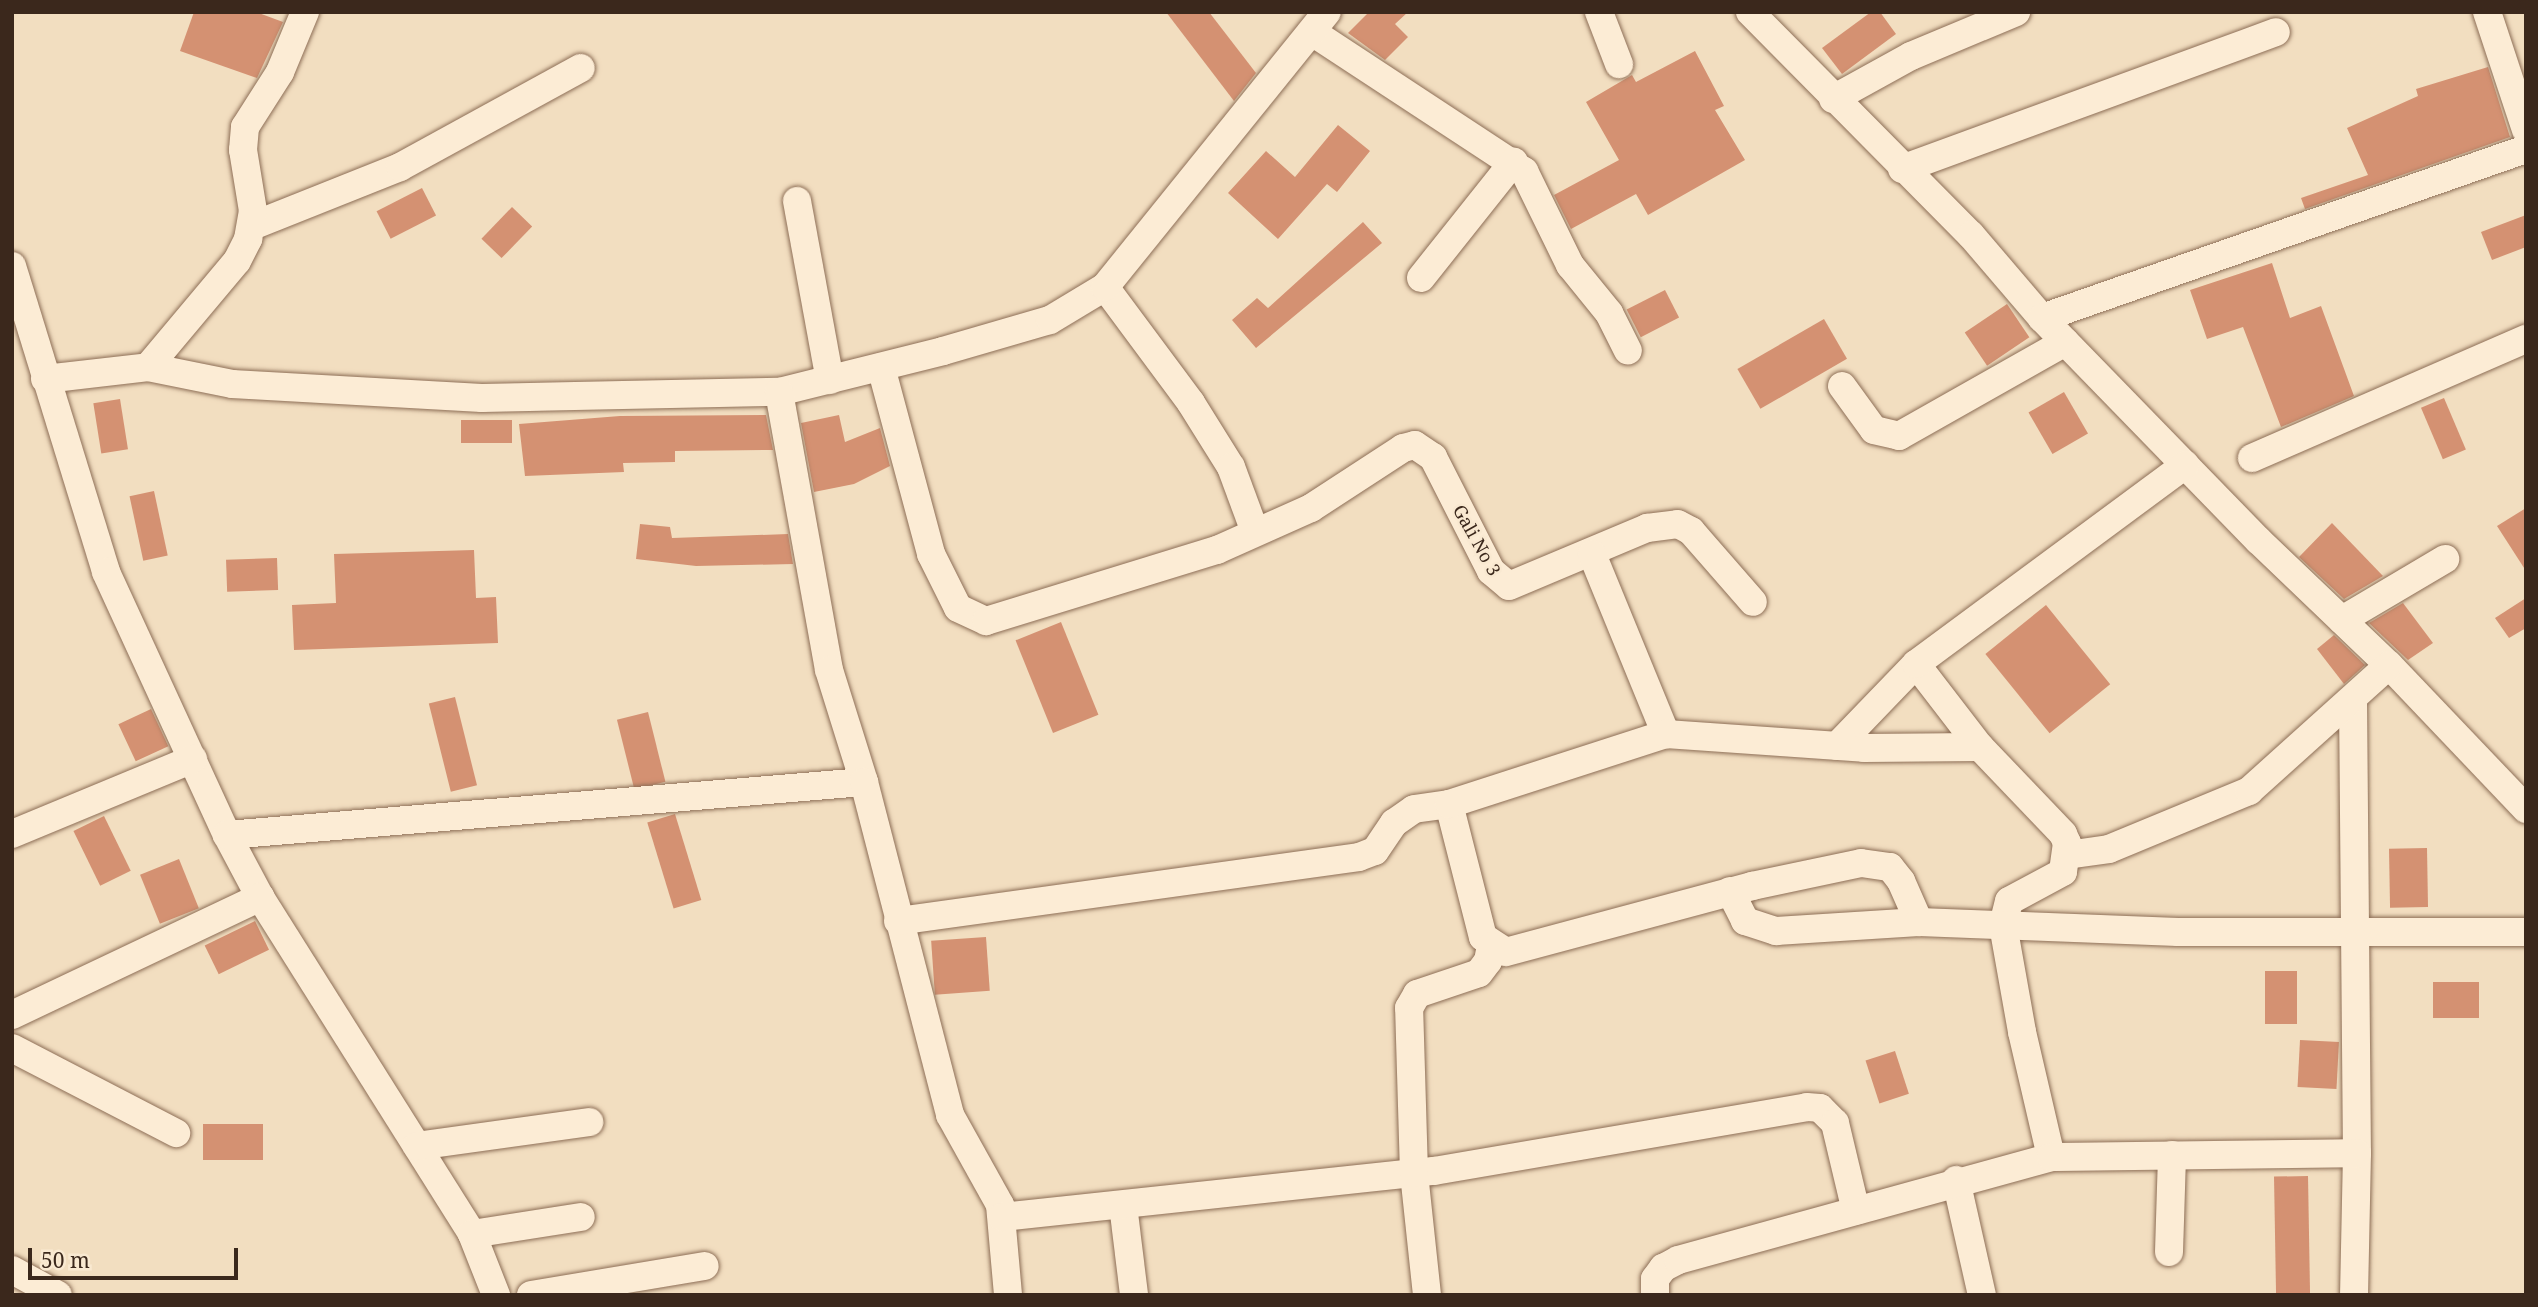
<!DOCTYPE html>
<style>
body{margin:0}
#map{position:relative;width:2538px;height:1307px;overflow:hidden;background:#f2dec0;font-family:"Noto Serif",serif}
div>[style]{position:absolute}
.building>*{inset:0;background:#d49172;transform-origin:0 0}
.roads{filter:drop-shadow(0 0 2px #8d6e56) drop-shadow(0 0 2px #8d6e56)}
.minor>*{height:28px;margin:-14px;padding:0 14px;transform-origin:14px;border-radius:14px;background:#fcecd5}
span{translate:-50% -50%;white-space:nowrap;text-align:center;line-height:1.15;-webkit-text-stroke:5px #f9e9d1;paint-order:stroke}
.street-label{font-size:18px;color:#3b281c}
.frame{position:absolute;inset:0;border:14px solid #3b281c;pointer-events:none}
.scale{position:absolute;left:28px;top:1248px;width:210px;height:32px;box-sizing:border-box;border:4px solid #3b281c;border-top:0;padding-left:9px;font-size:21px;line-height:24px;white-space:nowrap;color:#3b281c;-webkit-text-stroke:5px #f9e9d1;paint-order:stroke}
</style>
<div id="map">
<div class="building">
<div style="clip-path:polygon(194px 12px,256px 12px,283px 22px,257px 78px,180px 51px)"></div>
<div style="clip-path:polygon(1166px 12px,1209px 12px,1256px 73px,1234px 101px)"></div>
<div style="clip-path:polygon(1369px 12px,1408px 12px,1395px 24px,1408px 37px,1385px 60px,1348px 33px)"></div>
<div style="clip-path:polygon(1871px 12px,1880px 12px,1896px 34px,1842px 74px,1822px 48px)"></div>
<div style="clip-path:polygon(1695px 51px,1724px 106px,1715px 110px,1745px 160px,1648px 215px,1636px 194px,1571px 229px,1554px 195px,1619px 160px,1586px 102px,1632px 75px,1636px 82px)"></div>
<div style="clip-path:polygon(2488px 67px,2510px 137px,2305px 209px,2301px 198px,2368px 175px,2347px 128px,2418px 96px,2416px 89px)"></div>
<div style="clip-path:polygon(1338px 125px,1370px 151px,1337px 192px,1327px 184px,1278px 239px,1228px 193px,1266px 151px,1295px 177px)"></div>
<div style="left:422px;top:188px;width:31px;height:51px;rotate:63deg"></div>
<div style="left:512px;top:207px;width:28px;height:44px;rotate:44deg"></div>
<div style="clip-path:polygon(2526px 215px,2526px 247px,2492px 260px,2481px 232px)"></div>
<div style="clip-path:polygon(1363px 222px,1382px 243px,1256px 348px,1232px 320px,1257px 298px,1268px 308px)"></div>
<div style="clip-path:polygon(2272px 263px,2290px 318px,2321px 306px,2354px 396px,2281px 427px,2243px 327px,2207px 339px,2190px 290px)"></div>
<div style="left:1665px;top:290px;width:31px;height:43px;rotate:63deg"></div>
<div style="left:2007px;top:304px;width:40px;height:51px;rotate:56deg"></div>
<div style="left:1824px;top:319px;width:46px;height:100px;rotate:60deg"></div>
<div style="left:2064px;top:392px;width:48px;height:41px;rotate:60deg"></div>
<div style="left:2444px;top:398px;width:56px;height:25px;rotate:67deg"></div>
<div style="left:120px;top:399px;width:51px;height:27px;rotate:81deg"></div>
<div style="clip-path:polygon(766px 415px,773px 450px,675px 451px,675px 462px,623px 463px,624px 472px,525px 476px,519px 424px,620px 416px)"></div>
<div style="clip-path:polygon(839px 415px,845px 442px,880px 428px,890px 466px,854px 484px,814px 492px,801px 423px)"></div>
<div style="left:461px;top:420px;width:51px;height:23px"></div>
<div style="left:154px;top:491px;width:66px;height:25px;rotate:78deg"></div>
<div style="clip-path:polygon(2526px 508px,2526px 571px,2497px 526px)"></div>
<div style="clip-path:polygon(2332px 523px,2383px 576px,2344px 599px,2299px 557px)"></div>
<div style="clip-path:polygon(640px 524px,670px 527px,672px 538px,788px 534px,793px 564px,696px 566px,636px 559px)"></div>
<div style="clip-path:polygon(474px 550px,476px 598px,496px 597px,498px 643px,294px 650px,292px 605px,336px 603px,334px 554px)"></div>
<div style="left:277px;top:558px;width:32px;height:51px;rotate:88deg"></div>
<div style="clip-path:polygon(2526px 598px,2526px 628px,2509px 638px,2495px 618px)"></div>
<div style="clip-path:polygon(2403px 603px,2433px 643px,2408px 660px,2369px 623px)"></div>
<div style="left:2046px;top:605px;width:102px;height:78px;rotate:51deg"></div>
<div style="left:1061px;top:622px;width:100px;height:49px;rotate:68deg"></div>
<div style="clip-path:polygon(2334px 635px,2365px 665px,2344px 684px,2317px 649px)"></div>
<div style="left:455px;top:697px;width:91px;height:27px;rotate:76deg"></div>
<div style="left:151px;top:709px;width:41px;height:36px;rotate:65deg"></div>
<div style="left:648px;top:712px;width:72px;height:32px;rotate:76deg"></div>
<div style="left:675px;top:814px;width:90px;height:29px;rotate:73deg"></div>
<div style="left:104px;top:816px;width:61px;height:34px;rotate:64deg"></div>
<div style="left:2427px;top:848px;width:59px;height:38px;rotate:89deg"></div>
<div style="left:179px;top:859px;width:53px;height:42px;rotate:68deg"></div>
<div style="left:255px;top:921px;width:32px;height:56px;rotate:64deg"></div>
<div style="left:986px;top:937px;width:54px;height:55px;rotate:86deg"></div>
<div style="left:2265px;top:971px;width:32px;height:53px"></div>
<div style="left:2433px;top:982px;width:46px;height:36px"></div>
<div style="left:2300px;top:1040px;width:39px;height:47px;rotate:3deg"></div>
<div style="left:1895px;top:1051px;width:45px;height:31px;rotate:72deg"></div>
<div style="left:203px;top:1124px;width:60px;height:36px"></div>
<div style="left:2308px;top:1176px;width:119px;height:34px;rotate:89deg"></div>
</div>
<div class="roads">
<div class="minor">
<div style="left:1599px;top:12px;width:56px;rotate:69deg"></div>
<div style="left:1750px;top:12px;width:314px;rotate:45.3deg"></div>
<div style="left:1971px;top:235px;width:109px;rotate:49.5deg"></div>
<div style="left:2042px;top:318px;width:310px;rotate:45.8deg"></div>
<div style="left:2258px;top:540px;width:181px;rotate:43.7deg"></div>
<div style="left:2389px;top:665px;width:199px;rotate:46.4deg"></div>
<div style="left:2487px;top:12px;width:124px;rotate:71.7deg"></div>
<div style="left:1312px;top:32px;width:254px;rotate:33.3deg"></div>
<div style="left:1524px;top:171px;width:105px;rotate:63.9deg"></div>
<div style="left:1570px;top:265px;width:62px;rotate:50.9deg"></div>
<div style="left:1609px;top:313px;width:42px;rotate:63.4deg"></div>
<div style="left:1833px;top:99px;width:89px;rotate:-28.9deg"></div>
<div style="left:1911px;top:56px;width:114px;rotate:-22.7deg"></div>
<div style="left:1902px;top:169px;width:398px;rotate:-20.1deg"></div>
<div style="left:797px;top:201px;width:182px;rotate:79.6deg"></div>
<div style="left:252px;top:226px;width:159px;rotate:-21.7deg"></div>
<div style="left:400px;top:167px;width:206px;rotate:-28.7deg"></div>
<div style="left:12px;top:266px;width:320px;rotate:72.9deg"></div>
<div style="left:106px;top:572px;width:289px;rotate:65.3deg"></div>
<div style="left:227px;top:835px;width:70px;rotate:62deg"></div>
<div style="left:260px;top:897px;width:398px;rotate:57.8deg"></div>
<div style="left:472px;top:1234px;width:66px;rotate:68.5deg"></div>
<div style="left:1421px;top:278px;width:149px;rotate:-51.5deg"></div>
<div style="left:1105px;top:287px;width:144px;rotate:53.4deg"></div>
<div style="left:1191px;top:403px;width:75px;rotate:58deg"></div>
<div style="left:1231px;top:467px;width:69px;rotate:69.7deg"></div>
<div style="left:2042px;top:318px;width:513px;rotate:-19.25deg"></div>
<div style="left:148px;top:367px;width:138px;rotate:-50deg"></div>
<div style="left:237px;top:261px;width:25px;rotate:-63deg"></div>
<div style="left:248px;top:239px;width:28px;rotate:-80deg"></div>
<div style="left:253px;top:211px;width:62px;rotate:-99.3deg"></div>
<div style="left:243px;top:150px;width:23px;rotate:-85deg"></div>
<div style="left:245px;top:127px;width:65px;rotate:-57.5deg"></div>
<div style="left:280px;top:72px;width:65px;rotate:-67.4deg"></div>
<div style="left:881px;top:367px;width:194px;rotate:75deg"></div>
<div style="left:931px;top:554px;width:60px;rotate:63.4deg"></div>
<div style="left:958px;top:608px;width:31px;rotate:25deg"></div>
<div style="left:986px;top:621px;width:242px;rotate:-17.1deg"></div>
<div style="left:1217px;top:550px;width:103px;rotate:-24.1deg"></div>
<div style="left:1311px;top:508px;width:110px;rotate:-33.1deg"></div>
<div style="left:1403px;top:448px;width:12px;rotate:-14deg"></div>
<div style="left:1415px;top:445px;width:22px;rotate:34deg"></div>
<div style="left:1433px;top:457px;width:128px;rotate:63deg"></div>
<div style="left:1491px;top:571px;width:23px;rotate:40deg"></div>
<div style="left:1509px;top:586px;width:150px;rotate:-22.8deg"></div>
<div style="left:1647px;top:528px;width:31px;rotate:-7deg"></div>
<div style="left:1678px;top:524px;width:15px;rotate:28deg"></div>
<div style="left:1691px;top:531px;width:94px;rotate:48.9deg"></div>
<div style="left:45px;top:379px;width:104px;rotate:-6.6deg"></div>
<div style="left:148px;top:367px;width:86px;rotate:11.4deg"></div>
<div style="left:232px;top:384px;width:250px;rotate:3.2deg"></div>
<div style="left:482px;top:398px;width:297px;rotate:-1.2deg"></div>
<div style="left:779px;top:392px;width:169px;rotate:-14deg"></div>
<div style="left:943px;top:351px;width:111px;rotate:-16.2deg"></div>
<div style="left:1050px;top:320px;width:64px;rotate:-31deg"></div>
<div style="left:1105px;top:287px;width:353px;rotate:-51.1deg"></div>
<div style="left:1842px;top:386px;width:54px;rotate:54deg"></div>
<div style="left:1874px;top:430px;width:26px;rotate:13deg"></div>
<div style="left:1899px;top:436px;width:191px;rotate:-29.5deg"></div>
<div style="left:779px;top:392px;width:282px;rotate:79.8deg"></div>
<div style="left:829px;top:670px;width:117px;rotate:72.6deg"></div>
<div style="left:2252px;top:458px;width:299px;rotate:-23.5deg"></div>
<div style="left:1592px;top:554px;width:195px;rotate:67.7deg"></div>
<div style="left:2342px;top:620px;width:120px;rotate:-30.6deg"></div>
<div style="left:1916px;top:664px;width:105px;rotate:52.4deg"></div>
<div style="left:1980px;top:747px;width:120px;rotate:46.3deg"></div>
<div style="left:2063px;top:834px;width:10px;rotate:66deg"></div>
<div style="left:2067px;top:843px;width:29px;rotate:98deg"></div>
<div style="left:2063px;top:872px;width:61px;rotate:151.8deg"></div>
<div style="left:2009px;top:901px;width:25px;rotate:104deg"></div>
<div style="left:2003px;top:925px;width:109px;rotate:79.9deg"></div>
<div style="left:2022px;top:1032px;width:128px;rotate:76.9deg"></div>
<div style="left:2353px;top:699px;width:454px;rotate:89.5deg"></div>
<div style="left:2357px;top:1153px;width:142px;rotate:91.2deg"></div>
<div style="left:1837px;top:746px;width:114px;rotate:-46.1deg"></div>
<div style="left:1916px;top:664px;width:335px;rotate:-36.5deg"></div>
<div style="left:1449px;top:804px;width:137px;rotate:75.7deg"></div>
<div style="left:1483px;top:937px;width:27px;rotate:33deg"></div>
<div style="left:1506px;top:952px;width:255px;rotate:-15deg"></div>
<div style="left:1752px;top:886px;width:111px;rotate:-11.9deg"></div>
<div style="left:1861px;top:863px;width:29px;rotate:8deg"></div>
<div style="left:1890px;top:867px;width:18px;rotate:52deg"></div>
<div style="left:1901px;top:881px;width:45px;rotate:66.3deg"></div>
<div style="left:12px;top:834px;width:196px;rotate:-22.5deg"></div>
<div style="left:227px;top:835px;width:639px;rotate:-4.76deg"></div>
<div style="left:864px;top:782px;width:344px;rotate:75.5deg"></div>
<div style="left:950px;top:1115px;width:103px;rotate:60.9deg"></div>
<div style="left:1000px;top:1205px;width:90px;rotate:84.9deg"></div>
<div style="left:2067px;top:855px;width:42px;rotate:-8.1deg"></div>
<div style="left:2109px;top:849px;width:152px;rotate:-22.5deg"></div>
<div style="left:2249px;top:791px;width:188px;rotate:-42deg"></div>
<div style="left:1730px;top:891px;width:34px;rotate:63deg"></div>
<div style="left:1745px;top:921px;width:33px;rotate:18deg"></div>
<div style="left:1776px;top:931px;width:143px;rotate:-3.6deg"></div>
<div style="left:1919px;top:922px;width:259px;rotate:2.2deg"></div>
<div style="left:2178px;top:932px;width:348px"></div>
<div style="left:898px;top:921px;width:465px;rotate:-7.9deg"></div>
<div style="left:1359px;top:857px;width:17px;rotate:-21deg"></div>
<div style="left:1375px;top:851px;width:34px;rotate:-56deg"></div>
<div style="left:1394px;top:823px;width:24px;rotate:-35deg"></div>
<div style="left:1414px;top:809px;width:35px;rotate:-8deg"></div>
<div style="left:1449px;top:804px;width:228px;rotate:-17.9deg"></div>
<div style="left:1666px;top:734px;width:198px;rotate:4deg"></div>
<div style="left:1864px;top:748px;width:116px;rotate:-0.5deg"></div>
<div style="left:12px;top:1015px;width:275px;rotate:-25.4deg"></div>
<div style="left:12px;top:1048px;width:185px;rotate:27.4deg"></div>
<div style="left:417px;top:1146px;width:174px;rotate:-7.9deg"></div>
<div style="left:1956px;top:1180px;width:118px;rotate:77.3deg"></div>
<div style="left:1123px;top:1205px;width:91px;rotate:83deg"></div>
<div style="left:1002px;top:1217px;width:434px;rotate:-6.1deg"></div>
<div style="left:1434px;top:1171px;width:378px;rotate:-9.7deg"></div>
<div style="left:1807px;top:1107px;width:13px;rotate:4deg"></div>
<div style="left:1820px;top:1108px;width:21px;rotate:45deg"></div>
<div style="left:1835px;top:1123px;width:90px;rotate:76.6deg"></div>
<div style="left:472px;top:1234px;width:110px;rotate:-8.9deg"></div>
<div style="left:2169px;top:1252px;width:97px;rotate:-88.2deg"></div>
<div style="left:12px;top:1270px;width:52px;rotate:28.5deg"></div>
<div style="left:531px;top:1295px;width:176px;rotate:-9.5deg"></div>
<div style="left:1427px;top:1295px;width:123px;rotate:-96.1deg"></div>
<div style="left:1414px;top:1173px;width:165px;rotate:-91.7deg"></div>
<div style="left:1409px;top:1008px;width:16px;rotate:-60deg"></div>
<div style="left:1417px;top:994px;width:65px;rotate:-18.7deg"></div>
<div style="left:1479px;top:973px;width:15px;rotate:-53deg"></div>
<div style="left:1488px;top:961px;width:15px;rotate:-79deg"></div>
<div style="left:1655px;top:1295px;width:16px;rotate:-90deg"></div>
<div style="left:1655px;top:1279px;width:14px;rotate:-54deg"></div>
<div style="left:1663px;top:1268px;width:17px;rotate:-28deg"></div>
<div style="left:1678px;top:1260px;width:387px;rotate:-15.4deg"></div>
<div style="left:2051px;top:1157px;width:306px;rotate:-0.7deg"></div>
</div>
</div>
<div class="street-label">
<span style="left:1477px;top:540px;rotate:61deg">Gali No 3</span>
</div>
<div class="frame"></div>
<div class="scale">50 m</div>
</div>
